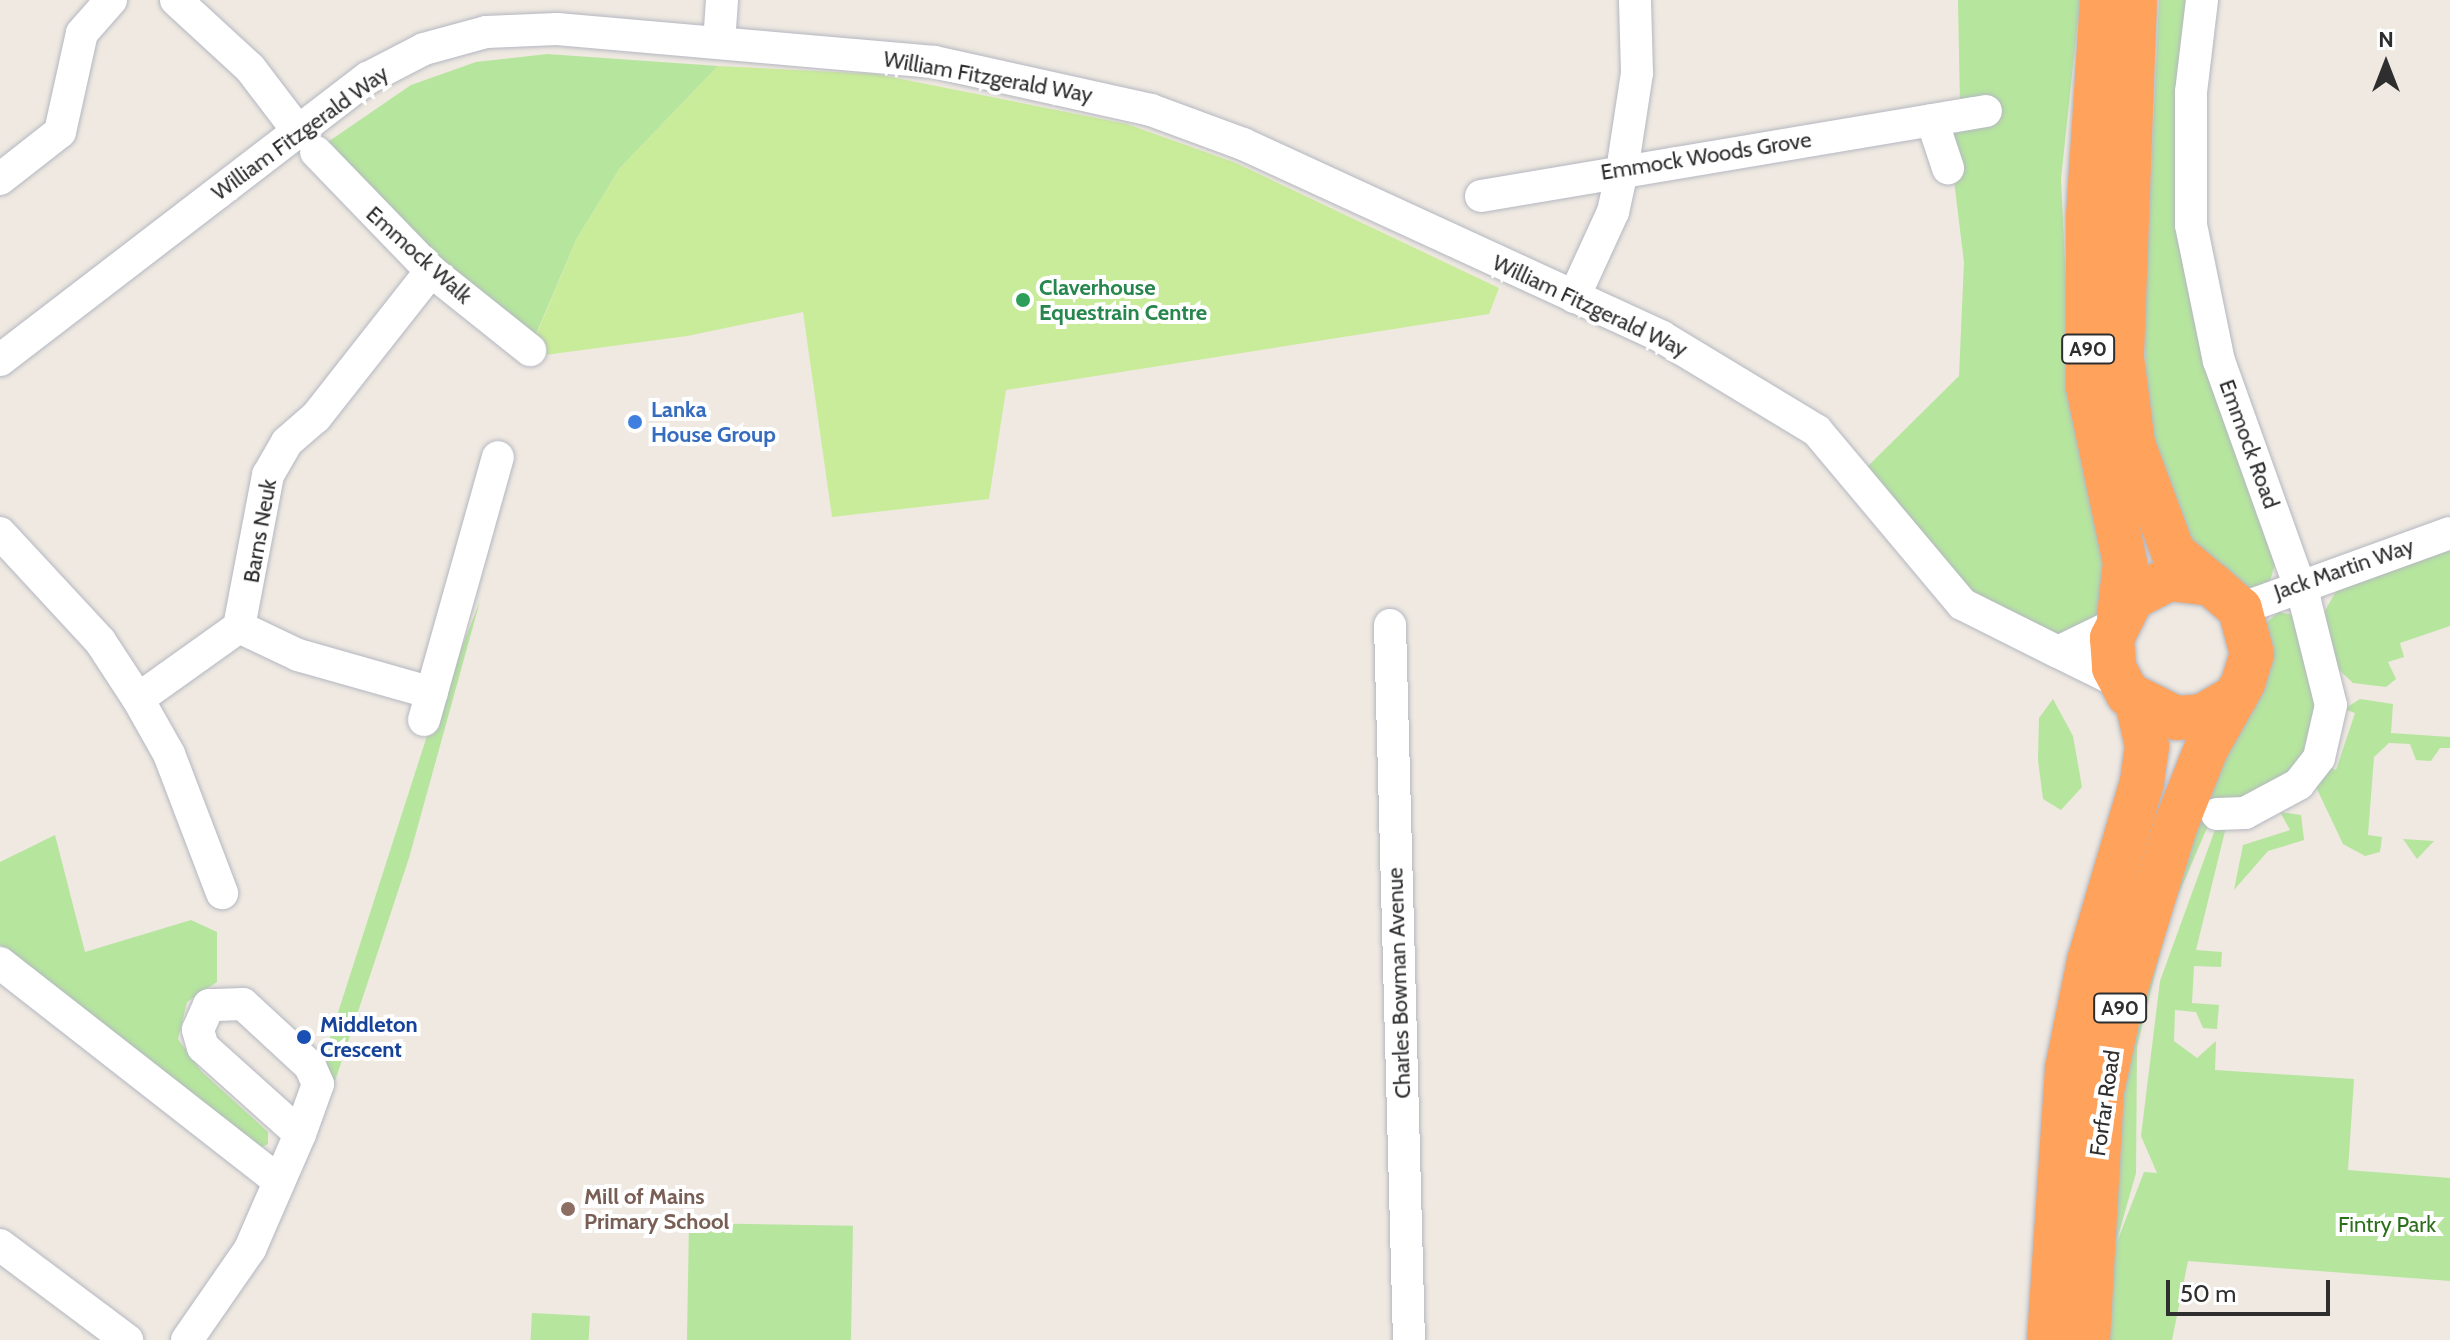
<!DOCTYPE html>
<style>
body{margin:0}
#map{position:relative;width:2450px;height:1340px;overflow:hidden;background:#efe9e1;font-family:Cabin,sans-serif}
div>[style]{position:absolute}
.green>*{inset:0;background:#b6e59e;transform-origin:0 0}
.pitch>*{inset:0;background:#c9ec9a}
.roads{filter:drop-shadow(0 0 2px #b4b7c1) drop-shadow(0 0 2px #b4b7c1)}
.minor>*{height:32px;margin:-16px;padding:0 16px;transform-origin:16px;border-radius:16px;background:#fff}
.highway>*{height:44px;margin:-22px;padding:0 22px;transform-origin:22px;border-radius:22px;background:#ffa35c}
.dots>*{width:22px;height:22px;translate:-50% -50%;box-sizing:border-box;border:4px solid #fff;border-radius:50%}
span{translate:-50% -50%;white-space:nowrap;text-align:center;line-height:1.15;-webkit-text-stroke:8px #fff;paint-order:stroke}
.shield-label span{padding:2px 6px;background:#fff;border:2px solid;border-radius:6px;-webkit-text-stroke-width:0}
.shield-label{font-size:20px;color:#2e2e2e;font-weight:700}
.street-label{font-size:22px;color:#2e2e2e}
.leisure-label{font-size:22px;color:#27864d;font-weight:700}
.left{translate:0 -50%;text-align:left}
.shop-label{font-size:22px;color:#366cbe;font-weight:700}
.transit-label{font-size:22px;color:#164399;font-weight:700}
.education-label{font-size:22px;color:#785e54;font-weight:700}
.park-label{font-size:22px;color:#2c6e1b}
.north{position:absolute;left:2346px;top:24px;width:80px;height:80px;-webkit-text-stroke:6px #fff;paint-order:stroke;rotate:0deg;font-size:22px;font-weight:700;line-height:32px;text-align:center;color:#2e2e2e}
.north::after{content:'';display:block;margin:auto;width:28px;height:36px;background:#2e2e2e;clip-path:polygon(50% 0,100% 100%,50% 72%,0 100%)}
.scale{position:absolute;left:2166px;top:1280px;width:164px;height:36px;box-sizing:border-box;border:4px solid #2e2e2e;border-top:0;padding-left:10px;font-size:24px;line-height:28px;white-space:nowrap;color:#2e2e2e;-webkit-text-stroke:6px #fff;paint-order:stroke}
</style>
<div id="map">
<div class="green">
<div style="clip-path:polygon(1958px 0,2080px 0,2061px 179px,2072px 412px,2106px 552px,2107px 603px,2086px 628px,2048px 636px,1974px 598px,1868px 466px,1959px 376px,1964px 262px,1949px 140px,1960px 105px)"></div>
<div style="clip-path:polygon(2159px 0,2194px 0,2184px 229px,2276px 561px,2269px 584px,2241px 596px,2198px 561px,2149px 455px,2144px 326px)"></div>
<div style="clip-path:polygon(547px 54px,718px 66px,620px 168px,576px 240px,534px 339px,440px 265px,322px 146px,411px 85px,476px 62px)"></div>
<div style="clip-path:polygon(2450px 549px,2450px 626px,2400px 643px,2404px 657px,2388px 662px,2396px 679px,2386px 687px,2353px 683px,2337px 668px,2322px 616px,2339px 586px)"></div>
<div style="clip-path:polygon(480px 601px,409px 858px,332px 1090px,325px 1053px,426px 739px)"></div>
<div style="clip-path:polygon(2279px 612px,2298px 616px,2318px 694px,2312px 739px,2286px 778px,2243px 801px,2219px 800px,2170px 914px,2137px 1046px,2136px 1173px,2115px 1247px,2144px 1172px,2157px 1173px,2141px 1136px,2160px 981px,2216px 827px,2226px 827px,2196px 950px,2222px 952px,2221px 967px,2194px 966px,2192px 1003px,2219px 1005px,2217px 1029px,2203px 1028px,2196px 1012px,2175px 1010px,2174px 1041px,2197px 1058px,2216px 1041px,2215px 1070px,2354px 1079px,2348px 1170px,2450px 1178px,2450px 1281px,2188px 1261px,2172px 1340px,2100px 1340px,2124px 1042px,2263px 625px)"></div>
<div style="clip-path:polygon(2053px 699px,2073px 736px,2082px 787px,2061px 810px,2043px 799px,2038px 760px,2039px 718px)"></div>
<div style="clip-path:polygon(2360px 699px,2393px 704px,2391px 733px,2450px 737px,2450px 748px,2440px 748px,2431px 761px,2416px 760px,2410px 744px,2389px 743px,2374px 757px,2368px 835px,2382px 837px,2380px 852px,2365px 856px,2343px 844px,2316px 787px,2326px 765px,2336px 770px,2355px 713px,2344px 709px)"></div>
<div style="clip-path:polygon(2280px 812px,2301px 815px,2304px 840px,2268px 851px,2234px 890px,2243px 845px,2290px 830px)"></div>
<div style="clip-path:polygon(55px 835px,85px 952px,191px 920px,217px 932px,217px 982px,187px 1002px,178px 1039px,201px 1071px,268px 1132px,268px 1144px,256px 1150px,0 945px,0 862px)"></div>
<div style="clip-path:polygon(2403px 839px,2434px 841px,2417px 859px)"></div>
<div style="left:689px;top:1223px;width:164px;height:117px;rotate:1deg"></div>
<div style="left:532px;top:1313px;width:58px;height:27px;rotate:3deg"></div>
</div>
<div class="pitch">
<div style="clip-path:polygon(718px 66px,876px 74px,1127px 124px,1236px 163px,1499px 288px,1489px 314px,1006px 390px,989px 499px,832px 517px,803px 312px,687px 336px,545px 355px,530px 350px,576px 240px,620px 168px)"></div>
</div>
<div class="roads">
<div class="minor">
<div style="left:176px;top:0;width:100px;rotate:42.6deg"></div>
<div style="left:250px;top:68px;width:79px;rotate:52.7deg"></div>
<div style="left:2202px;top:0;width:93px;rotate:96.8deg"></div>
<div style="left:2191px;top:92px;width:133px;rotate:90deg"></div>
<div style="left:2191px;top:225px;width:139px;rotate:78.4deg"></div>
<div style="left:2219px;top:361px;width:255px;rotate:70.3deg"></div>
<div style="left:2305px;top:601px;width:107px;rotate:76deg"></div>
<div style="left:2331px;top:705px;width:54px;rotate:102.8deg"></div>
<div style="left:2319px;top:758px;width:33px;rotate:128deg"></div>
<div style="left:2299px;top:784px;width:61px;rotate:151.8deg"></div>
<div style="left:2245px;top:813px;width:28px;rotate:178deg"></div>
<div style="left:719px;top:43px;width:43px;rotate:-86deg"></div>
<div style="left:1932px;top:120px;width:51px;rotate:71.6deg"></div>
<div style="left:316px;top:152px;width:165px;rotate:46deg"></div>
<div style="left:431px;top:271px;width:127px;rotate:38.6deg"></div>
<div style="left:0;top:179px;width:76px;rotate:-38.1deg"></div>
<div style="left:60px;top:132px;width:101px;rotate:-77.5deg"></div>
<div style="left:82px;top:33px;width:44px;rotate:-48.7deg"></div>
<div style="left:1481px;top:196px;width:512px;rotate:-9.55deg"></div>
<div style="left:1574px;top:297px;width:94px;rotate:-65.4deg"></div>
<div style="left:1613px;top:212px;width:42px;rotate:-77.6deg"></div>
<div style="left:1622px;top:171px;width:99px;rotate:-81.3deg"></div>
<div style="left:1637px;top:73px;width:73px;rotate:-91.6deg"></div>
<div style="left:0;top:360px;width:464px;rotate:-37.5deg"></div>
<div style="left:368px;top:78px;width:63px;rotate:-27.4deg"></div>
<div style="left:424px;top:49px;width:64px;rotate:-15.3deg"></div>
<div style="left:486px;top:32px;width:71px;rotate:-2.4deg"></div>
<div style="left:557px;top:29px;width:379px;rotate:5deg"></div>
<div style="left:935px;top:62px;width:221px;rotate:12.5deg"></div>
<div style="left:1151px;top:110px;width:98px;rotate:20.3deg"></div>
<div style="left:1243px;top:144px;width:461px;rotate:24.7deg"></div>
<div style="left:1662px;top:337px;width:181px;rotate:31.2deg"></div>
<div style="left:1817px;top:431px;width:226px;rotate:50deg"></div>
<div style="left:1962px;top:604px;width:107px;rotate:26.6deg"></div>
<div style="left:0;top:533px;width:147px;rotate:47.2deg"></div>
<div style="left:100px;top:641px;width:69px;rotate:56.8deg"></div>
<div style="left:138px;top:699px;width:63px;rotate:60.6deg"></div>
<div style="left:169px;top:754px;width:149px;rotate:69.1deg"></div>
<div style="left:2240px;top:609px;width:223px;rotate:-19.9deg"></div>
<div style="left:2116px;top:624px;width:64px;rotate:154.2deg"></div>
<div style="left:2058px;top:652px;width:70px;rotate:26.2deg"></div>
<div style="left:1390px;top:625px;width:715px;rotate:88.48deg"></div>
<div style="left:239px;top:627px;width:65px;rotate:25.4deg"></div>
<div style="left:298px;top:655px;width:139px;rotate:15.8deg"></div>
<div style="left:138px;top:699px;width:124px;rotate:-35.5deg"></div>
<div style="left:239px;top:627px;width:155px;rotate:-79.2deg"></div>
<div style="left:268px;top:475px;width:38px;rotate:-60deg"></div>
<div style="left:287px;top:442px;width:38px;rotate:-41deg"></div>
<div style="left:316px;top:417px;width:186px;rotate:-51.8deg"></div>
<div style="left:424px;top:720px;width:273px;rotate:-74.3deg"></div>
<div style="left:0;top:963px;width:354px;rotate:38deg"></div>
<div style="left:0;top:1245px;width:159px;rotate:36.8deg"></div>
<div style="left:187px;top:1340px;width:111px;rotate:-55.3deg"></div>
<div style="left:250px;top:1249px;width:125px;rotate:-66.5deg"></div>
<div style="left:300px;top:1134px;width:53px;rotate:-70.2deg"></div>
<div style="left:318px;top:1084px;width:20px;rotate:-114deg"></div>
<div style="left:310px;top:1066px;width:91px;rotate:-137.2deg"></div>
<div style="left:243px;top:1004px;width:34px;rotate:178deg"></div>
<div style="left:209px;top:1005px;width:27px;rotate:114deg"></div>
<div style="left:198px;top:1030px;width:18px;rotate:74deg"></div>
<div style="left:203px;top:1047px;width:130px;rotate:41.9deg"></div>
</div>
<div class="highway">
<div style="left:2102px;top:0;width:218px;rotate:93.7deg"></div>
<div style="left:2088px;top:218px;width:169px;rotate:90deg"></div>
<div style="left:2088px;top:387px;width:180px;rotate:78.1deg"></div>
<div style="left:2125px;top:563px;width:53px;rotate:96.5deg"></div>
<div style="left:2135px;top:0;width:358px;rotate:92.1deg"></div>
<div style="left:2122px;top:358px;width:87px;rotate:82.7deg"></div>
<div style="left:2133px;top:444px;width:115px;rotate:69.7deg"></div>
<div style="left:2173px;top:552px;width:50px;rotate:40.1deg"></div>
<div style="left:2049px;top:1340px;width:272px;rotate:-86.2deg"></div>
<div style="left:2067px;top:1069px;width:110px;rotate:-78.5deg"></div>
<div style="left:2089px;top:961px;width:187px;rotate:-73.5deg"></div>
<div style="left:2142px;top:782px;width:36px;rotate:-82deg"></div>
<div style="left:2147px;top:746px;width:45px;rotate:-102.8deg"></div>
<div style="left:2088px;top:1340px;width:249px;rotate:-86.8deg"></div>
<div style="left:2102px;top:1091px;width:85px;rotate:-77.8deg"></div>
<div style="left:2120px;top:1008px;width:189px;rotate:-73.1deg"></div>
<div style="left:2175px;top:827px;width:84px;rotate:-68.3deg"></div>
<div style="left:2206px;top:749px;width:76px;rotate:-60.7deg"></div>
<div style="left:2243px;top:683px;width:30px;rotate:-73deg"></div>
<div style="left:2252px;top:654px;width:47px;rotate:-104.9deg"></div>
<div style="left:2240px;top:609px;width:38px;rotate:-139deg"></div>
<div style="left:2211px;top:584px;width:42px;rotate:-173.2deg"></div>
<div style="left:2169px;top:579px;width:42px;rotate:152.8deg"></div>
<div style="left:2132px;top:598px;width:45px;rotate:116.6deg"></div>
<div style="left:2112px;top:638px;width:30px;rotate:86deg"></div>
<div style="left:2114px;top:668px;width:30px;rotate:62deg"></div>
<div style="left:2128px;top:694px;width:54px;rotate:26.6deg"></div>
<div style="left:2176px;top:718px;width:26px;rotate:-4deg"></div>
<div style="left:2202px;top:716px;width:39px;rotate:-30deg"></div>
</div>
</div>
<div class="dots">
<div style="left:1023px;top:300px;background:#2e9e5b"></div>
<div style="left:635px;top:422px;background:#3f7fe0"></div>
<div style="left:304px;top:1037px;background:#1a4fb4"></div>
<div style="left:568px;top:1209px;background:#8d6e63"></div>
</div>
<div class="shield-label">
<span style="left:2088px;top:349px">A90</span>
<span style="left:2120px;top:1008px">A90</span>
</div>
<div class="street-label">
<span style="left:988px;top:77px;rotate:10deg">William Fitzgerald Way</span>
<span style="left:300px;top:133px;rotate:-36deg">William Fitzgerald Way</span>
<span style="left:1706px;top:156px;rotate:-9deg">Emmock Woods Grove</span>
<span style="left:419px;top:255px;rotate:42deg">Emmock Walk</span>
<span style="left:1590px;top:306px;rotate:25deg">William Fitzgerald Way</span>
<span style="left:2249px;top:444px;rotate:70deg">Emmock Road</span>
<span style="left:260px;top:531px;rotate:-80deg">Barns Neuk</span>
<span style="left:2344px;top:569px;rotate:-19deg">Jack Martin Way</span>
<span style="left:1399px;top:983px;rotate:-92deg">Charles Bowman Avenue</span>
<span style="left:2105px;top:1103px;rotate:-82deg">Forfar Road</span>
</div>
<div class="leisure-label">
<span class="left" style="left:1039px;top:300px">Claverhouse<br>Equestrain Centre</span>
</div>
<div class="shop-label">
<span class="left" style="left:651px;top:422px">Lanka<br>House Group</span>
</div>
<div class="transit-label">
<span class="left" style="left:320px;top:1037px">Middleton<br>Crescent</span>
</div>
<div class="education-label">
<span class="left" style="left:584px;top:1209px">Mill of Mains<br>Primary School</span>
</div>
<div class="park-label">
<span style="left:2387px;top:1225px">Fintry Park</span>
</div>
<div class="north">N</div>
<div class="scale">50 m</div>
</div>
